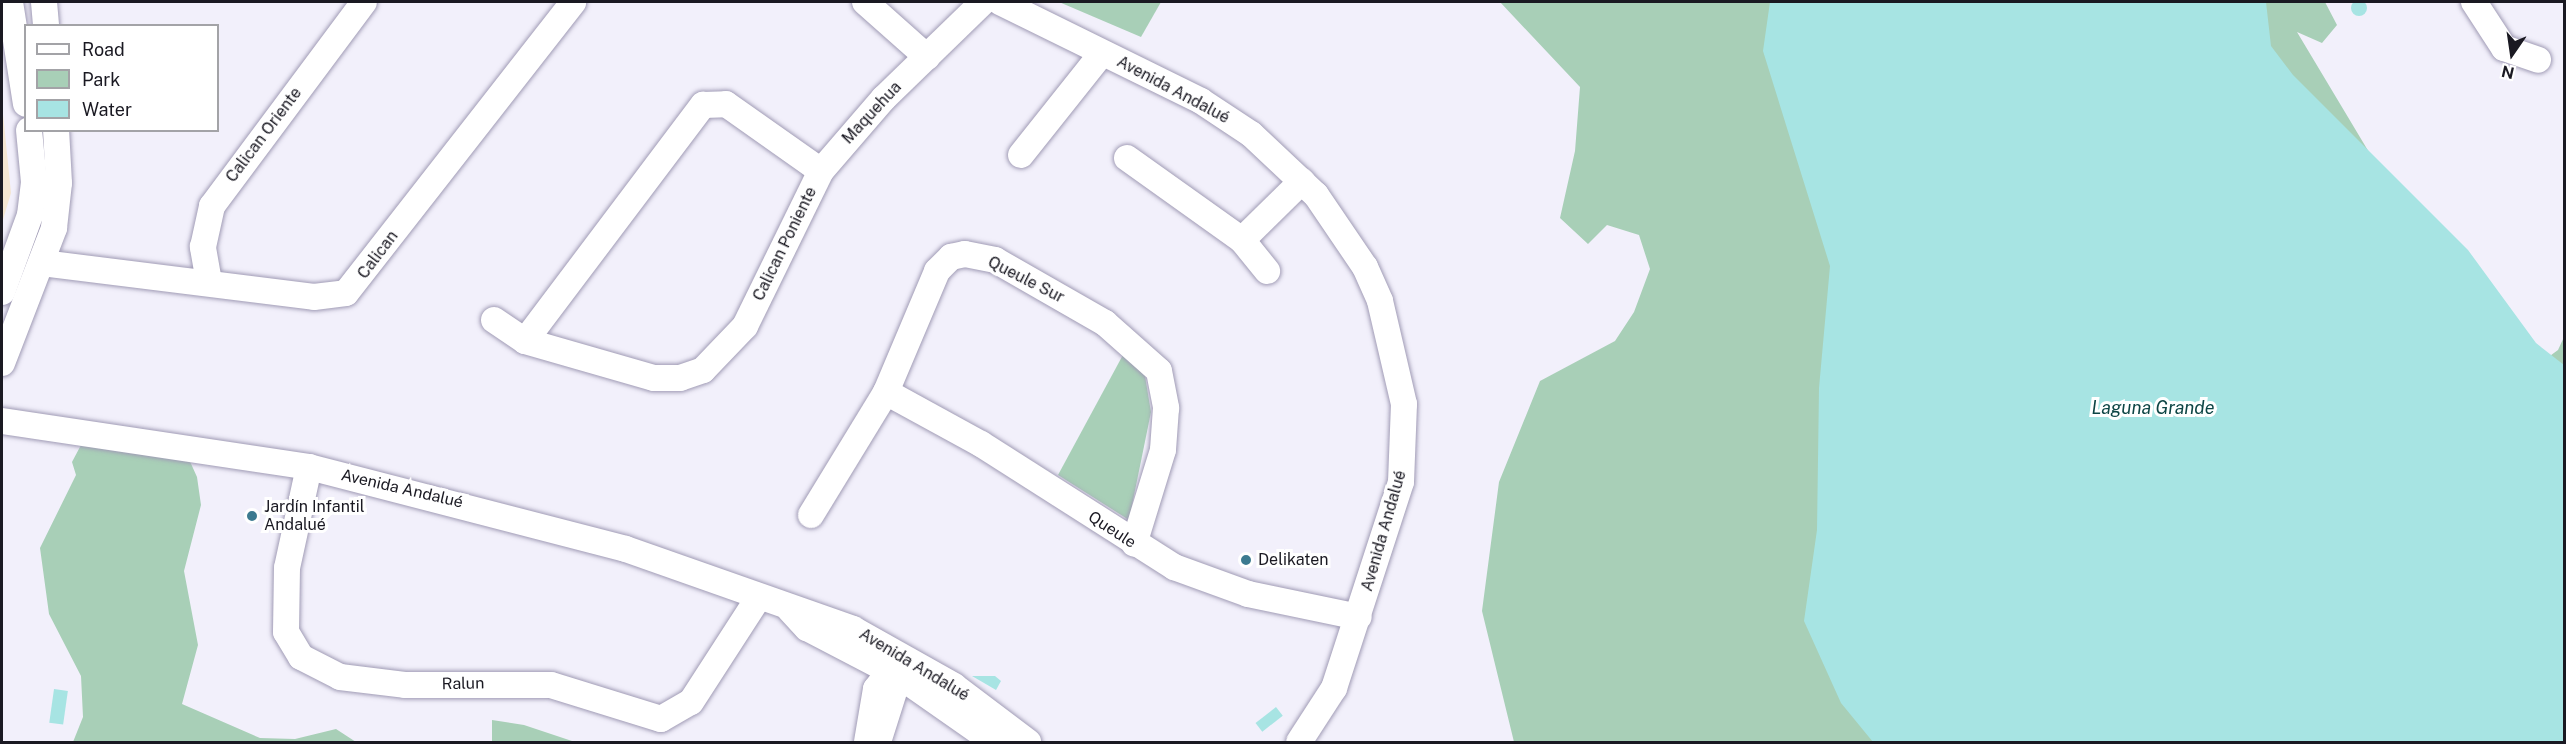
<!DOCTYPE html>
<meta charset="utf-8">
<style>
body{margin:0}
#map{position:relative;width:2566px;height:744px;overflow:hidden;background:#f2f0fb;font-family:"Public Sans",sans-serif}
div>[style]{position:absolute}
.education>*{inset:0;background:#f4e6d2}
.green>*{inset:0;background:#a8cfb7}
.water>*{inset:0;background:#a7e4e3;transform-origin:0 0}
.round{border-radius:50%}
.roads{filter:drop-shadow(0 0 2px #a09bb5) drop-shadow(0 0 2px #a09bb5)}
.minor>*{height:26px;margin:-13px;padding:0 13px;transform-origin:13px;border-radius:13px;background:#fff}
.dots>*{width:16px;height:16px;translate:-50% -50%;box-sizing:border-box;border:3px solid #fff;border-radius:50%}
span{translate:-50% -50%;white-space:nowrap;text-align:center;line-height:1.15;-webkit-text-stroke:6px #fff;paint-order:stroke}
.street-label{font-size:16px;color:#1a1922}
.poi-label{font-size:16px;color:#1a1922}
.left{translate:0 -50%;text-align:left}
.water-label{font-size:18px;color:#0d4545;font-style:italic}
.frame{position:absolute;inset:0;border:3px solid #1a1922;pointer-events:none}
.legend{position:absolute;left:24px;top:24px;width:195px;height:108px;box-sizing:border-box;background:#fff;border:2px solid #a3a3a7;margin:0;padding:8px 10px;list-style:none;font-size:18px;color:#1a1922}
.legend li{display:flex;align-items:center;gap:12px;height:30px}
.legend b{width:30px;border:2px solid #a3a3a7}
.north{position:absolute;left:2482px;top:24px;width:60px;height:60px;-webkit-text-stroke:4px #fff;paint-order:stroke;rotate:193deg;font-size:16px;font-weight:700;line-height:24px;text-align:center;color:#1a1922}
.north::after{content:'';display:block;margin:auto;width:21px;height:27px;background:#1a1922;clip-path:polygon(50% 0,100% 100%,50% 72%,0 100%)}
</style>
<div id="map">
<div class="education">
<div style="clip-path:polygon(2px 104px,11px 193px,2px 223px)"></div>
</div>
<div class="green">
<div style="clip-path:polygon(1059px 2px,1161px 2px,1141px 37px)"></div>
<div style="clip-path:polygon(1500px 2px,2325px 2px,2337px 25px,2322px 43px,2297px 32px,2403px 209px,2527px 373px,2558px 350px,2564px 337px,2564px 742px,1514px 742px,1482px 611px,1499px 482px,1540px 381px,1615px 341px,1634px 312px,1650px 269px,1639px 235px,1607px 225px,1588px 244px,1560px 218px,1575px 151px,1580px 87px)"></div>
<div style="clip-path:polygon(1124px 353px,1145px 376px,1151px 412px,1129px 520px,1058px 475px)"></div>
<div style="clip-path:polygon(81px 445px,188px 457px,197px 477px,201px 505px,184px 571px,198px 645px,182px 704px,260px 738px,295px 739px,336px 729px,356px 742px,73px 742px,83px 717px,81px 676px,49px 614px,40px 548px,76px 475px,72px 462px)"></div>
<div style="clip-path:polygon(492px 720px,524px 725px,575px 742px,492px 742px)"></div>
</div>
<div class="water">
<div class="round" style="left:2351px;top:0;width:16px;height:16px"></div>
<div style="clip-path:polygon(1770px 2px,2266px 2px,2271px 46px,2293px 75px,2468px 250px,2536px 343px,2564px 365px,2564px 742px,1873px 742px,1841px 703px,1804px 621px,1817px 530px,1819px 388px,1830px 266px,1763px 51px)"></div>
<div style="clip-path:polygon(972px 676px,995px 676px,1001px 681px,996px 690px)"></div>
<div style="left:54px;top:689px;width:14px;height:34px;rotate:8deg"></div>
<div style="left:1276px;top:707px;width:11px;height:26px;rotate:52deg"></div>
</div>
<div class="roads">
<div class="minor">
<div style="left:10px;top:2px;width:103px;rotate:81.1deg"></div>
<div style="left:44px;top:2px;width:24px;rotate:85deg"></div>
<div style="left:865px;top:2px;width:83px;rotate:41.6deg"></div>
<div style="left:1000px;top:2px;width:224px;rotate:26.2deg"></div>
<div style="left:1201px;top:101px;width:60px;rotate:33.4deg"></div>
<div style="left:1251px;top:134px;width:89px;rotate:43.2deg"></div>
<div style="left:1316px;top:195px;width:87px;rotate:55.8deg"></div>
<div style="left:1365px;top:267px;width:37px;rotate:66deg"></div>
<div style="left:1380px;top:301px;width:106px;rotate:76.9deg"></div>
<div style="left:1404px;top:404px;width:78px;rotate:92.2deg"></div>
<div style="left:1401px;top:482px;width:217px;rotate:108deg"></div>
<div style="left:1334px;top:688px;width:64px;rotate:122.9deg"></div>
<div style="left:2474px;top:2px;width:55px;rotate:56.9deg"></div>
<div style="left:2504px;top:48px;width:36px;rotate:19deg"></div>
<div style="left:1021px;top:155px;width:130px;rotate:-51.5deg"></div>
<div style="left:1127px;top:158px;width:141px;rotate:35.5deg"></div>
<div style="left:1242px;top:240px;width:40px;rotate:51deg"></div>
<div style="left:1242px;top:240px;width:84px;rotate:-44.5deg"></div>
<div style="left:42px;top:263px;width:274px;rotate:7.1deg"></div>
<div style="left:314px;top:297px;width:32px;rotate:-7deg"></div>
<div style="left:346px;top:293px;width:369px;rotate:-52deg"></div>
<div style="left:209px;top:282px;width:36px;rotate:-100deg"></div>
<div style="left:203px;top:247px;width:42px;rotate:-77.6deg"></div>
<div style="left:212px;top:206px;width:254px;rotate:-53.3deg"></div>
<div style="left:2px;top:292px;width:82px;rotate:-70deg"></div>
<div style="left:30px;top:215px;width:33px;rotate:-83deg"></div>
<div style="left:34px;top:182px;width:52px;rotate:-95.5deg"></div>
<div style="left:494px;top:320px;width:37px;rotate:34deg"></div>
<div style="left:525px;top:341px;width:134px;rotate:16deg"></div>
<div style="left:654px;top:378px;width:26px"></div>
<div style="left:680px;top:378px;width:24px;rotate:-19deg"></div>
<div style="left:703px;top:370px;width:61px;rotate:-46.3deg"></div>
<div style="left:745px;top:326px;width:173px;rotate:-63.9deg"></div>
<div style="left:821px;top:171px;width:96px;rotate:-49.2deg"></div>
<div style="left:884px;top:98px;width:138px;rotate:-44.1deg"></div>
<div style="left:525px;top:341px;width:296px;rotate:-53deg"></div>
<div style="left:703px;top:105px;width:23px;rotate:-2deg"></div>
<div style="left:726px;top:104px;width:116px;rotate:35.2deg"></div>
<div style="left:2px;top:363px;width:145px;rotate:-68.9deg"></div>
<div style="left:54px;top:228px;width:45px;rotate:-83.7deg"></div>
<div style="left:59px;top:183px;width:53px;rotate:-93.2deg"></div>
<div style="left:886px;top:392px;width:108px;rotate:28.7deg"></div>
<div style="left:981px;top:444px;width:229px;rotate:32.5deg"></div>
<div style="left:1174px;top:567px;width:79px;rotate:20deg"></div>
<div style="left:1248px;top:594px;width:113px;rotate:11.7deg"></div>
<div style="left:2px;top:421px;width:310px;rotate:8.5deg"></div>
<div style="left:309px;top:467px;width:327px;rotate:14.5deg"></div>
<div style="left:626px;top:549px;width:241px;rotate:19.4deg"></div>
<div style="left:853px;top:629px;width:116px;rotate:29.4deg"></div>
<div style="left:954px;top:686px;width:93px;rotate:37.1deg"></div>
<div style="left:309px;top:467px;width:103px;rotate:102.3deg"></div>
<div style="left:287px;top:568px;width:64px;rotate:90.9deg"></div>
<div style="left:286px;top:632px;width:29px;rotate:59deg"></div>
<div style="left:301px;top:657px;width:44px;rotate:27.1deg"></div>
<div style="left:340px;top:677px;width:65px;rotate:7deg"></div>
<div style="left:405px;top:685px;width:146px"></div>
<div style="left:551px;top:685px;width:115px;rotate:17.2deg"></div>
<div style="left:661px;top:719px;width:34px;rotate:-30deg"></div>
<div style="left:691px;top:702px;width:125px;rotate:-57.1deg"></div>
<div style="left:811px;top:515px;width:144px;rotate:-58.6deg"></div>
<div style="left:886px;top:392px;width:131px;rotate:-67.1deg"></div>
<div style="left:937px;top:271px;width:20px;rotate:-45deg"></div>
<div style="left:951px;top:257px;width:14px;rotate:-12deg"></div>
<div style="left:965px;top:254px;width:31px;rotate:11deg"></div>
<div style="left:995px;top:260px;width:127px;rotate:29.8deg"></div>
<div style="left:1105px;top:323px;width:72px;rotate:41.6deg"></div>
<div style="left:1159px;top:371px;width:38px;rotate:79deg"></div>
<div style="left:1166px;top:408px;width:42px;rotate:94.1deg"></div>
<div style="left:1163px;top:450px;width:98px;rotate:107.1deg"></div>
<div style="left:790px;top:610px;width:25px;rotate:47deg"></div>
<div style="left:807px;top:628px;width:106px;rotate:27.5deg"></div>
<div style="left:901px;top:677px;width:113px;rotate:35deg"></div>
<div style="left:867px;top:742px;width:54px;rotate:-80.4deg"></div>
<div style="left:876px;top:689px;width:38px;rotate:-53deg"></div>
<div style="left:878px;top:742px;width:86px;rotate:-72.4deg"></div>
</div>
</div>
<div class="dots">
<div style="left:252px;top:516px;background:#3c7a90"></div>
<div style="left:1246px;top:560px;background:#3c7a90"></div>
</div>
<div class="street-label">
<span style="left:1173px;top:90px;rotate:28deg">Avenida Andalué</span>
<span style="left:872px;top:113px;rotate:-47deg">Maquehua</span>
<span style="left:264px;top:135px;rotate:-53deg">Calican Oriente</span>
<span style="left:785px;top:244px;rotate:-64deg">Calican Poniente</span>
<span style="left:378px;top:255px;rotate:-53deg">Calican</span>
<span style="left:1026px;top:280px;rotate:27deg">Queule Sur</span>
<span style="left:402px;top:489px;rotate:13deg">Avenida Andalué</span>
<span style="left:1112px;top:530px;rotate:33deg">Queule</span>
<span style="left:1384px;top:531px;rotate:-74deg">Avenida Andalué</span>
<span style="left:914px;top:665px;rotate:31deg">Avenida Andalué</span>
<span style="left:463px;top:684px;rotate:-1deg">Ralun</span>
</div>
<div class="poi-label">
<span class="left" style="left:264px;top:516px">Jardín Infantil<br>Andalué</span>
<span class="left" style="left:1258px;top:560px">Delikaten</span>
</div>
<div class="water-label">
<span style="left:2153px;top:408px">Laguna Grande</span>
</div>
<div class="frame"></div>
<ul class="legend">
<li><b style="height:8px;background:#fff"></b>Road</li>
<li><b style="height:16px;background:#a8cfb7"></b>Park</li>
<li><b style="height:16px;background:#a7e4e3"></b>Water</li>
</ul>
<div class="north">N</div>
</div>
